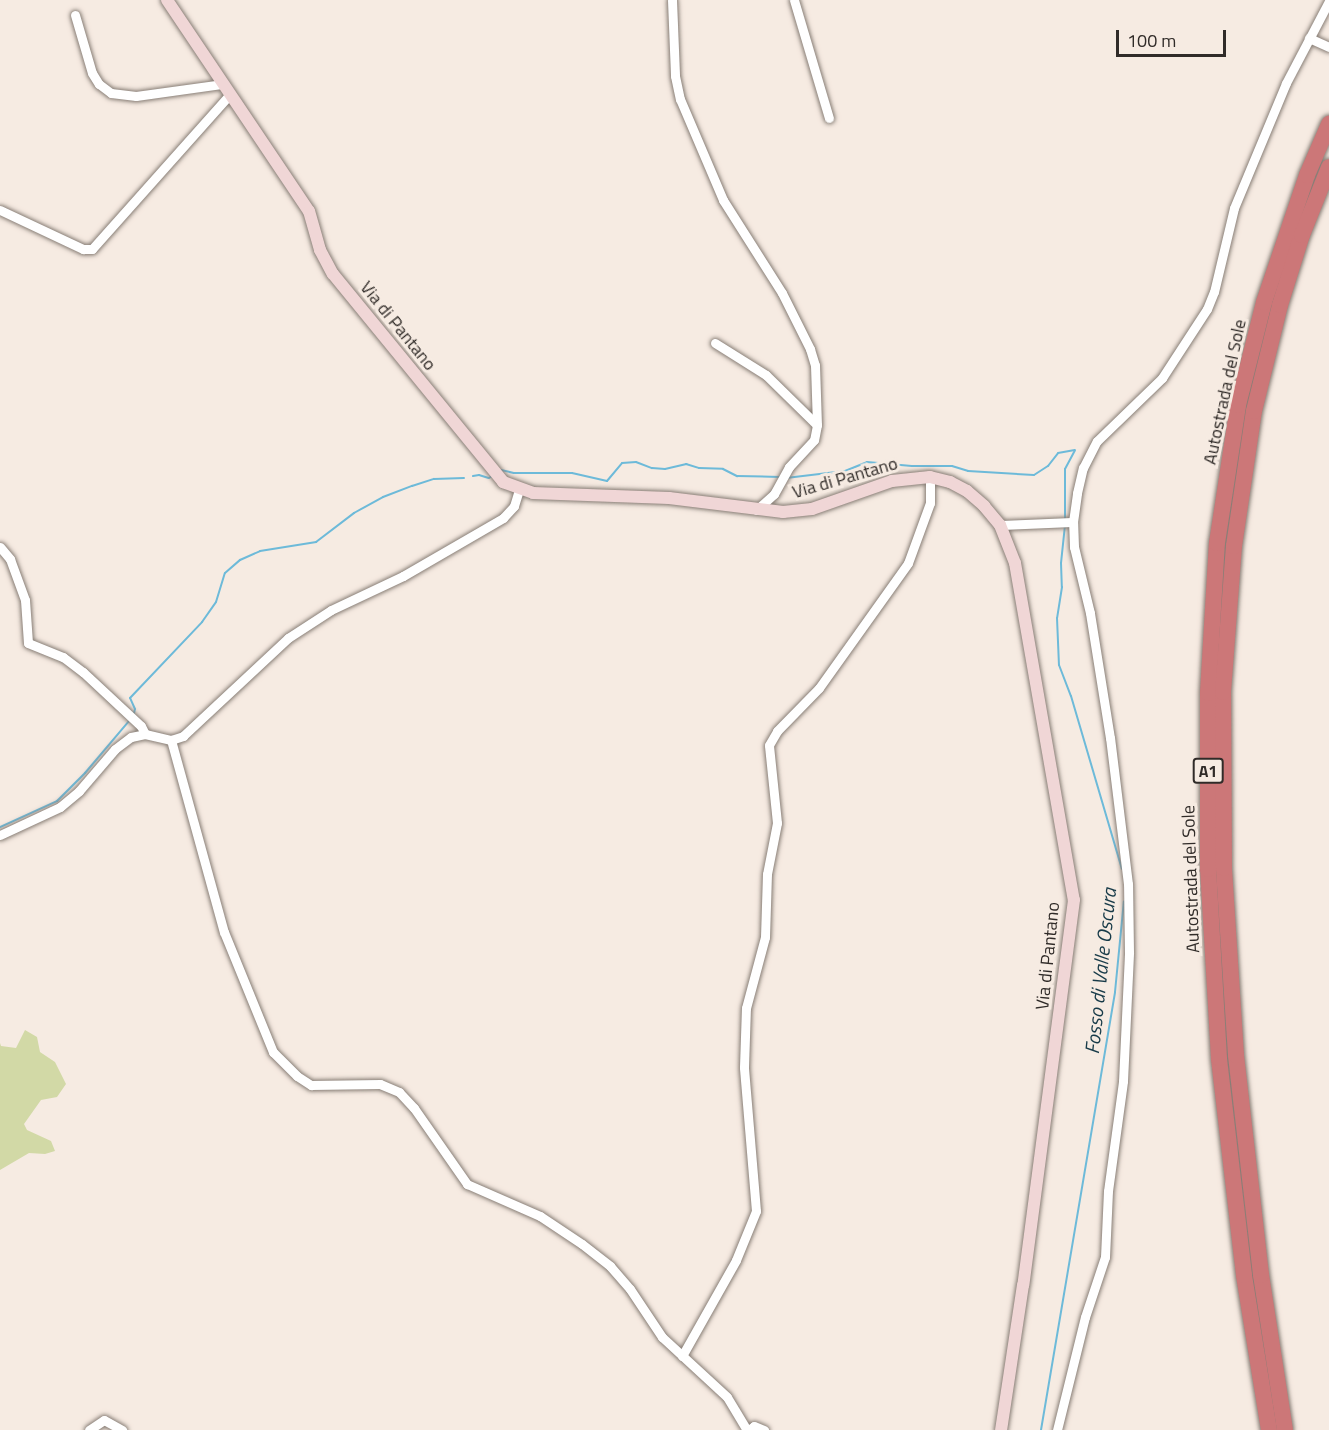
<!DOCTYPE html>
<style>
body{margin:0}
#map{position:relative;width:1329px;height:1430px;overflow:hidden;background:#f6ebe2;font-family:"Titillium Web",sans-serif}
div>[style]{position:absolute}
.green>*{inset:0;background:#d2d9a6}
.stream>*{height:2px;margin:-1px;padding:0 1px;transform-origin:1px;border-radius:1px;background:#6dbad9}
.roads{filter:drop-shadow(0 0 2px #887e76) drop-shadow(0 0 2px #887e76)}
.street>*{height:9px;margin:-4.5px;padding:0 4.5px;transform-origin:4.5px;border-radius:4.5px;background:#fff}
.secondary>*{height:12px;margin:-6px;padding:0 6px;transform-origin:6px;border-radius:6px;background:#f0d6d6}
.highway>*{height:16px;margin:-8px;padding:0 8px;transform-origin:8px;border-radius:8px;background:#cc7778}
span{translate:-50% -50%;white-space:nowrap;text-align:center;line-height:1.15;-webkit-text-stroke:6px #f6ebe2;paint-order:stroke}
.shield-label span{padding:2px 4px;background:#f6ebe2;border:2px solid;border-radius:4px;-webkit-text-stroke-width:0}
.shield-label{font-size:16px;color:#302b28;font-weight:700}
.street-label{font-size:18px;color:#302b28}
.water-label{font-size:20px;color:#173a48;font-style:italic}
.scale{position:absolute;left:1116px;top:30px;width:110px;height:27px;box-sizing:border-box;border:3px solid #302b28;border-top:0;padding-left:8px;font-size:18px;line-height:21px;white-space:nowrap;color:#302b28;-webkit-text-stroke:4px #f6ebe2;paint-order:stroke}
</style>
<div id="map">
<div class="green">
<div style="clip-path:polygon(25px 1030px,37px 1037px,40px 1052px,55px 1062px,66px 1084px,57px 1097px,41px 1100px,24px 1124px,27px 1130px,51px 1141px,55px 1151px,45px 1154px,29px 1153px,0 1170px,0 1043px,1px 1046px,16px 1048px)"></div>
</div>
<div class="stream">
<div style="left:501px;top:470px;width:13px;rotate:13deg"></div>
<div style="left:514px;top:473px;width:58px"></div>
<div style="left:572px;top:473px;width:36px;rotate:13deg"></div>
<div style="left:607px;top:481px;width:23px;rotate:-50deg"></div>
<div style="left:622px;top:463px;width:14px;rotate:-4deg"></div>
<div style="left:636px;top:462px;width:17px;rotate:21deg"></div>
<div style="left:652px;top:468px;width:13px;rotate:4deg"></div>
<div style="left:665px;top:469px;width:22px;rotate:-13deg"></div>
<div style="left:686px;top:464px;width:14px;rotate:17deg"></div>
<div style="left:699px;top:468px;width:24px;rotate:2deg"></div>
<div style="left:723px;top:469px;width:16px;rotate:27deg"></div>
<div style="left:737px;top:476px;width:43px;rotate:1.3deg"></div>
<div style="left:473px;top:476px;width:6px;rotate:-9deg"></div>
<div style="left:479px;top:475px;width:10px;rotate:17deg"></div>
<div style="left:489px;top:478px;width:4px;rotate:-34deg"></div>
<div style="left:786px;top:478px;width:59px;rotate:-6.8deg"></div>
<div style="left:845px;top:471px;width:24px;rotate:-22deg"></div>
<div style="left:867px;top:462px;width:45px;rotate:5.1deg"></div>
<div style="left:912px;top:466px;width:40px"></div>
<div style="left:952px;top:466px;width:17px;rotate:17deg"></div>
<div style="left:968px;top:471px;width:66px;rotate:3.5deg"></div>
<div style="left:1034px;top:475px;width:17px;rotate:-33deg"></div>
<div style="left:1048px;top:466px;width:16px;rotate:-52deg"></div>
<div style="left:1058px;top:453px;width:17px;rotate:-10deg"></div>
<div style="left:1065px;top:519px;width:50px;rotate:-90deg"></div>
<div style="left:1065px;top:469px;width:21px;rotate:-62deg"></div>
<div style="left:1065px;top:525px;width:38px;rotate:96deg"></div>
<div style="left:1061px;top:563px;width:24px;rotate:88deg"></div>
<div style="left:1062px;top:587px;width:31px;rotate:99deg"></div>
<div style="left:1057px;top:618px;width:47px;rotate:87.6deg"></div>
<div style="left:1059px;top:665px;width:33px;rotate:69deg"></div>
<div style="left:1071px;top:696px;width:180px;rotate:73.6deg"></div>
<div style="left:134px;top:713px;width:4px;rotate:-76deg"></div>
<div style="left:135px;top:709px;width:12px;rotate:-114deg"></div>
<div style="left:130px;top:698px;width:105px;rotate:-46.5deg"></div>
<div style="left:202px;top:622px;width:24px;rotate:-55deg"></div>
<div style="left:216px;top:602px;width:30px;rotate:-73deg"></div>
<div style="left:225px;top:573px;width:20px;rotate:-41deg"></div>
<div style="left:240px;top:560px;width:22px;rotate:-24deg"></div>
<div style="left:260px;top:551px;width:57px;rotate:-9.1deg"></div>
<div style="left:316px;top:542px;width:48px;rotate:-37.3deg"></div>
<div style="left:354px;top:513px;width:33px;rotate:-29deg"></div>
<div style="left:383px;top:497px;width:31px;rotate:-21deg"></div>
<div style="left:412px;top:486px;width:23px;rotate:-18deg"></div>
<div style="left:434px;top:479px;width:30px;rotate:-2deg"></div>
<div style="left:0;top:827px;width:63px;rotate:-24.5deg"></div>
<div style="left:57px;top:801px;width:40px;rotate:-45deg"></div>
<div style="left:85px;top:773px;width:68px;rotate:-49.8deg"></div>
<div style="left:1041px;top:1430px;width:444px;rotate:-80.4deg"></div>
<div style="left:1115px;top:992px;width:91px;rotate:-84.4deg"></div>
</div>
<div class="roads">
<div class="street">
<div style="left:672px;top:0;width:76px;rotate:87.7deg"></div>
<div style="left:675px;top:76px;width:24px;rotate:78deg"></div>
<div style="left:680px;top:99px;width:110px;rotate:66.9deg"></div>
<div style="left:723px;top:200px;width:110px;rotate:57.6deg"></div>
<div style="left:782px;top:293px;width:63px;rotate:63.4deg"></div>
<div style="left:810px;top:349px;width:17px;rotate:73deg"></div>
<div style="left:815px;top:365px;width:60px;rotate:88.1deg"></div>
<div style="left:817px;top:425px;width:15px;rotate:101deg"></div>
<div style="left:814px;top:440px;width:37px;rotate:133deg"></div>
<div style="left:789px;top:467px;width:31px;rotate:119deg"></div>
<div style="left:774px;top:494px;width:24px;rotate:138deg"></div>
<div style="left:794px;top:0;width:123px;rotate:73.5deg"></div>
<div style="left:75px;top:15px;width:60px;rotate:73.7deg"></div>
<div style="left:92px;top:73px;width:13px;rotate:58deg"></div>
<div style="left:99px;top:84px;width:15px;rotate:37deg"></div>
<div style="left:111px;top:93px;width:25px;rotate:7deg"></div>
<div style="left:136px;top:96px;width:88px;rotate:-7.9deg"></div>
<div style="left:1309px;top:38px;width:22px;rotate:24deg"></div>
<div style="left:0;top:210px;width:92px;rotate:25.2deg"></div>
<div style="left:83px;top:249px;width:9px"></div>
<div style="left:92px;top:249px;width:208px;rotate:-48.3deg"></div>
<div style="left:715px;top:343px;width:60px;rotate:32.1deg"></div>
<div style="left:766px;top:375px;width:71px;rotate:44.4deg"></div>
<div style="left:1000px;top:525px;width:73px;rotate:-2.4deg"></div>
<div style="left:0;top:547px;width:16px;rotate:50deg"></div>
<div style="left:10px;top:559px;width:44px;rotate:69.9deg"></div>
<div style="left:25px;top:600px;width:43px;rotate:86deg"></div>
<div style="left:28px;top:643px;width:38px;rotate:22deg"></div>
<div style="left:63px;top:657px;width:25px;rotate:37deg"></div>
<div style="left:83px;top:672px;width:79px;rotate:43deg"></div>
<div style="left:141px;top:726px;width:9px;rotate:63deg"></div>
<div style="left:171px;top:740px;width:199px;rotate:74.6deg"></div>
<div style="left:224px;top:932px;width:130px;rotate:67.8deg"></div>
<div style="left:273px;top:1052px;width:34px;rotate:45deg"></div>
<div style="left:297px;top:1076px;width:17px;rotate:33deg"></div>
<div style="left:311px;top:1085px;width:69px;rotate:-0.8deg"></div>
<div style="left:380px;top:1084px;width:21px;rotate:23deg"></div>
<div style="left:399px;top:1092px;width:22px;rotate:47deg"></div>
<div style="left:414px;top:1108px;width:93px;rotate:55.1deg"></div>
<div style="left:467px;top:1184px;width:80px;rotate:23.7deg"></div>
<div style="left:540px;top:1216px;width:50px;rotate:33.7deg"></div>
<div style="left:582px;top:1244px;width:36px;rotate:38deg"></div>
<div style="left:610px;top:1266px;width:30px;rotate:49deg"></div>
<div style="left:630px;top:1289px;width:58px;rotate:56.3deg"></div>
<div style="left:662px;top:1337px;width:88px;rotate:42.7deg"></div>
<div style="left:727px;top:1397px;width:39px;rotate:59deg"></div>
<div style="left:0;top:835px;width:66px;rotate:-25deg"></div>
<div style="left:60px;top:807px;width:25px;rotate:-40deg"></div>
<div style="left:79px;top:791px;width:55px;rotate:-49.4deg"></div>
<div style="left:115px;top:749px;width:20px;rotate:-37deg"></div>
<div style="left:131px;top:737px;width:14px;rotate:-12deg"></div>
<div style="left:145px;top:734px;width:27px;rotate:13deg"></div>
<div style="left:171px;top:740px;width:13px;rotate:-18deg"></div>
<div style="left:183px;top:736px;width:144px;rotate:-43deg"></div>
<div style="left:288px;top:638px;width:51px;rotate:-33.1deg"></div>
<div style="left:331px;top:610px;width:80px;rotate:-25.3deg"></div>
<div style="left:403px;top:576px;width:116px;rotate:-30.1deg"></div>
<div style="left:503px;top:518px;width:16px;rotate:-47deg"></div>
<div style="left:514px;top:506px;width:17px;rotate:-73deg"></div>
<div style="left:682px;top:1356px;width:110px;rotate:-60.6deg"></div>
<div style="left:736px;top:1260px;width:53px;rotate:-67.8deg"></div>
<div style="left:756px;top:1211px;width:144px;rotate:-94.8deg"></div>
<div style="left:744px;top:1067px;width:59px;rotate:-88.1deg"></div>
<div style="left:746px;top:1008px;width:73px;rotate:-75deg"></div>
<div style="left:765px;top:937px;width:63px;rotate:-88.2deg"></div>
<div style="left:767px;top:874px;width:52px;rotate:-78.9deg"></div>
<div style="left:777px;top:823px;width:78px;rotate:-95.9deg"></div>
<div style="left:769px;top:745px;width:16px;rotate:-60deg"></div>
<div style="left:777px;top:731px;width:60px;rotate:-45.7deg"></div>
<div style="left:819px;top:688px;width:153px;rotate:-54.5deg"></div>
<div style="left:908px;top:563px;width:64px;rotate:-69.9deg"></div>
<div style="left:930px;top:503px;width:26px;rotate:-90deg"></div>
<div style="left:89px;top:1430px;width:18px;rotate:-34deg"></div>
<div style="left:104px;top:1420px;width:21px;rotate:29deg"></div>
<div style="left:749px;top:1430px;width:6px;rotate:-39deg"></div>
<div style="left:754px;top:1426px;width:11px;rotate:22deg"></div>
<div style="left:1057px;top:1430px;width:116px;rotate:-76.1deg"></div>
<div style="left:1085px;top:1317px;width:63px;rotate:-71.6deg"></div>
<div style="left:1105px;top:1257px;width:66px;rotate:-87.4deg"></div>
<div style="left:1108px;top:1191px;width:111px;rotate:-82.2deg"></div>
<div style="left:1123px;top:1081px;width:129px;rotate:-87.3deg"></div>
<div style="left:1129px;top:952px;width:68px;rotate:-90.8deg"></div>
<div style="left:1128px;top:884px;width:147px;rotate:-97deg"></div>
<div style="left:1110px;top:738px;width:127px;rotate:-99.1deg"></div>
<div style="left:1090px;top:613px;width:68px;rotate:-103.6deg"></div>
<div style="left:1074px;top:547px;width:25px;rotate:-92deg"></div>
<div style="left:1073px;top:522px;width:29px;rotate:-82deg"></div>
<div style="left:1077px;top:493px;width:26px;rotate:-77deg"></div>
<div style="left:1083px;top:468px;width:30px;rotate:-63deg"></div>
<div style="left:1097px;top:441px;width:91px;rotate:-44.1deg"></div>
<div style="left:1162px;top:378px;width:82px;rotate:-56.9deg"></div>
<div style="left:1207px;top:309px;width:18px;rotate:-68deg"></div>
<div style="left:1214px;top:292px;width:86px;rotate:-76.6deg"></div>
<div style="left:1234px;top:208px;width:135px;rotate:-67.4deg"></div>
<div style="left:1286px;top:83px;width:93px;rotate:-62.3deg"></div>
</div>
<div class="secondary">
<div style="left:167px;top:0;width:254px;rotate:56.1deg"></div>
<div style="left:309px;top:211px;width:41px;rotate:74.2deg"></div>
<div style="left:320px;top:250px;width:27px;rotate:62deg"></div>
<div style="left:333px;top:274px;width:269px;rotate:50.7deg"></div>
<div style="left:503px;top:482px;width:32px;rotate:20deg"></div>
<div style="left:533px;top:493px;width:136px;rotate:2.1deg"></div>
<div style="left:669px;top:498px;width:115px;rotate:7deg"></div>
<div style="left:783px;top:512px;width:29px;rotate:-6deg"></div>
<div style="left:812px;top:509px;width:85px;rotate:-19.3deg"></div>
<div style="left:892px;top:481px;width:38px;rotate:-6deg"></div>
<div style="left:930px;top:477px;width:21px;rotate:14deg"></div>
<div style="left:950px;top:482px;width:19px;rotate:28deg"></div>
<div style="left:967px;top:491px;width:23px;rotate:41deg"></div>
<div style="left:984px;top:506px;width:25px;rotate:50deg"></div>
<div style="left:1000px;top:525px;width:41px;rotate:68.5deg"></div>
<div style="left:1015px;top:563px;width:342px;rotate:80.1deg"></div>
<div style="left:1074px;top:900px;width:388px;rotate:97.5deg"></div>
<div style="left:1023px;top:1285px;width:147px;rotate:98.6deg"></div>
</div>
<div class="highway">
<div style="left:1269px;top:1430px;width:157px;rotate:-99.2deg"></div>
<div style="left:1244px;top:1275px;width:218px;rotate:-96.6deg"></div>
<div style="left:1219px;top:1058px;width:189px;rotate:-93.3deg"></div>
<div style="left:1208px;top:869px;width:176px;rotate:-90deg"></div>
<div style="left:1208px;top:693px;width:150px;rotate:-86.6deg"></div>
<div style="left:1217px;top:543px;width:140px;rotate:-81.3deg"></div>
<div style="left:1238px;top:405px;width:106px;rotate:-75.8deg"></div>
<div style="left:1264px;top:302px;width:134px;rotate:-71.3deg"></div>
<div style="left:1307px;top:175px;width:56px;rotate:-66.7deg"></div>
<div style="left:1285px;top:1430px;width:157px;rotate:-98.8deg"></div>
<div style="left:1261px;top:1275px;width:221px;rotate:-96.5deg"></div>
<div style="left:1236px;top:1055px;width:187px;rotate:-93.7deg"></div>
<div style="left:1224px;top:868px;width:176px;rotate:-90.3deg"></div>
<div style="left:1223px;top:692px;width:146px;rotate:-85.7deg"></div>
<div style="left:1234px;top:546px;width:136px;rotate:-81.6deg"></div>
<div style="left:1254px;top:411px;width:109px;rotate:-76.2deg"></div>
<div style="left:1280px;top:305px;width:73px;rotate:-72.6deg"></div>
<div style="left:1302px;top:235px;width:73px;rotate:-68.3deg"></div>
</div>
</div>
<div class="shield-label">
<span style="left:1208px;top:771px">A1</span>
</div>
<div class="street-label">
<span style="left:398px;top:326px;rotate:51deg">Via di Pantano</span>
<span style="left:1225px;top:392px;rotate:-78deg">Autostrada del Sole</span>
<span style="left:845px;top:478px;rotate:-16deg">Via di Pantano</span>
<span style="left:1191px;top:879px;rotate:-92deg">Autostrada del Sole</span>
<span style="left:1048px;top:956px;rotate:-84deg">Via di Pantano</span>
</div>
<div class="water-label">
<span style="left:1100px;top:971px;rotate:-84deg">Fosso di Valle Oscura</span>
</div>
<div class="scale">100 m</div>
</div>
